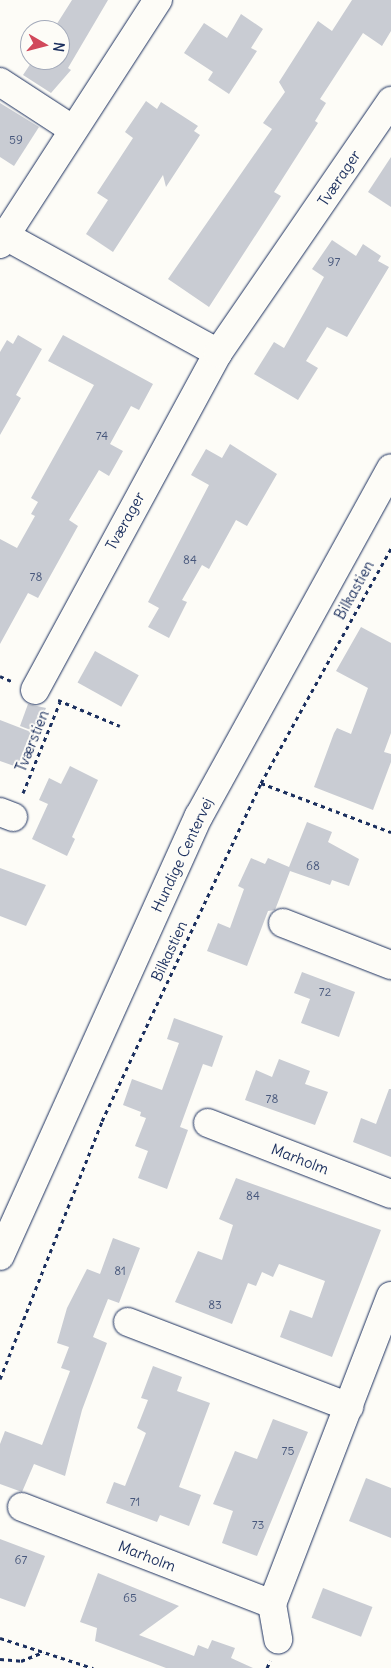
<!DOCTYPE html>
<meta charset="utf-8">
<style>
body{margin:0}
#map{position:relative;width:391px;height:1668px;overflow:hidden;background:#fdfcf7;font-family:Delius,sans-serif}
div>[style]{position:absolute}
.building>*{inset:0;background:#c9ccd3;transform-origin:0 0}
.path>*{height:3px;margin-top:-1.5px;transform-origin:0;background:repeating-linear-gradient(90deg,#1b2f5e 0 4px,transparent 0 8px)}
.roads{filter:drop-shadow(0 0 1px #1b2f5e) drop-shadow(0 0 1px #1b2f5e)}
.minor>*{height:28px;margin:-14px;padding:0 14px;transform-origin:14px;border-radius:14px;background:#fdfcf7}
span{translate:-50% -50%;white-space:nowrap;text-align:center;line-height:1.15;-webkit-text-stroke:4px #fdfcf7;paint-order:stroke}
.number-label{font-size:12px;color:#46567b}
.number-label span{-webkit-text-stroke-width:0}
.street-label{font-size:15px;color:#1b2f5e}
.north{position:absolute;left:20px;top:20px;width:50px;height:50px;box-sizing:border-box;background:#fdfcf7;border:1px solid #a3aaba;border-radius:50%;rotate:98deg;font-size:14px;font-weight:700;line-height:20px;text-align:center;color:#1b2f5e}
.north::after{content:'';display:block;margin:auto;width:18px;height:22px;background:#d1495b;clip-path:polygon(50% 0,100% 100%,50% 72%,0 100%)}
</style>
<div id="map">
<div class="building">
<div style="clip-path:polygon(72px 0,108px 0,68px 68px,71px 70px,51px 93px,23px 75px,33px 60px,60px 60px,60px 30px,53px 30px)"></div>
<div style="clip-path:polygon(352px 0,391px 0,391px 31px,382px 46px,363px 33px,320px 99px,326px 103px,315px 121px,318px 123px,274px 192px,281px 196px,209px 307px,168px 279px,272px 129px,263px 123px,285px 92px,279px 82px,318px 21px,332px 31px)"></div>
<div style="clip-path:polygon(241px 14px,263px 29px,251px 48px,257px 51px,229px 94px,208px 80px,213px 72px,184px 53px,204px 23px,227px 38px)"></div>
<div style="clip-path:polygon(146px 101px,157px 109px,161px 102px,198px 126px,194px 131px,200px 135px,166px 187px,163px 175px,113px 252px,86px 234px,108px 200px,97px 193px,133px 138px,125px 132px)"></div>
<div style="clip-path:polygon(0 103px,39px 127px,14px 166px,0 157px)"></div>
<div style="clip-path:polygon(391px 157px,391px 207px,368px 192px)"></div>
<div style="clip-path:polygon(332px 240px,356px 256px,363px 244px,381px 256px,378px 261px,389px 267px,347px 337px,327px 327px,306px 361px,318px 368px,298px 400px,254px 374px,274px 342px,284px 348px,304px 313px,324px 277px,312px 269px)"></div>
<div style="clip-path:polygon(18px 335px,42px 349px,16px 395px,21px 398px,0 435px,0 352px,7px 340px,13px 344px)"></div>
<div style="clip-path:polygon(63px 335px,153px 384px,139px 410px,131px 406px,110px 444px,123px 451px,109px 476px,99px 470px,69px 520px,78px 526px,38px 598px,28px 593px,0 644px,0 539px,17px 548px,35px 516px,31px 514px,38px 502px,31px 498px,94px 385px,48px 361px)"></div>
<div style="clip-path:polygon(230px 444px,277px 474px,247px 526px,236px 520px,209px 569px,202px 565px,182px 600px,187px 602px,169px 638px,148px 627px,159px 608px,148px 602px,209px 485px,191px 475px,206px 449px,222px 458px)"></div>
<div style="clip-path:polygon(361px 627px,391px 643px,391px 733px,384px 752px,391px 754px,391px 762px,373px 810px,314px 787px,334px 733px,337px 728px,351px 734px,368px 688px,336px 671px)"></div>
<div style="left:95px;top:651px;width:50px;height:36px;rotate:29deg"></div>
<div style="clip-path:polygon(28px 704px,46px 708px,36px 732px,20px 726px)"></div>
<div style="clip-path:polygon(0 720px,31px 732px,17px 767px,0 761px)"></div>
<div style="clip-path:polygon(70px 766px,98px 780px,72px 837px,75px 839px,67px 856px,32px 839px,48px 804px,39px 800px,49px 778px,61px 784px)"></div>
<div style="clip-path:polygon(307px 822px,332px 832px,328px 842px,359px 859px,349px 886px,332px 880px,330px 885px,290px 871px,275px 910px,268px 911px,247px 966px,207px 951px,218px 923px,230px 928px,244px 889px,238px 886px,251px 858px,265px 864px,268px 858px,289px 867px)"></div>
<div style="clip-path:polygon(0 868px,46px 885px,26px 926px,0 916px)"></div>
<div style="clip-path:polygon(302px 972px,355px 992px,339px 1037px,301px 1023px,310px 999px,294px 993px)"></div>
<div style="clip-path:polygon(174px 1018px,223px 1036px,212px 1067px,203px 1064px,180px 1127px,188px 1130px,167px 1189px,138px 1178px,148px 1151px,135px 1146px,146px 1118px,140px 1116px,141px 1112px,123px 1105px,132px 1079px,162px 1090px,179px 1043px,167px 1039px)"></div>
<div style="clip-path:polygon(279px 1059px,310px 1071px,305px 1084px,328px 1092px,315px 1125px,245px 1100px,256px 1070px,272px 1077px)"></div>
<div style="clip-path:polygon(389px 1089px,391px 1089px,391px 1157px,353px 1142px,361px 1118px,376px 1124px)"></div>
<div style="clip-path:polygon(236px 1178px,381px 1230px,332px 1357px,280px 1337px,290px 1310px,312px 1318px,325px 1281px,279px 1264px,273px 1277px,262px 1272px,256px 1286px,248px 1283px,232px 1324px,175px 1302px,198px 1251px,222px 1260px,233px 1225px,219px 1219px)"></div>
<div style="clip-path:polygon(113px 1238px,140px 1248px,119px 1303px,108px 1299px,93px 1337px,107px 1343px,82px 1410px,65px 1476px,34px 1464px,22px 1492px,0 1484px,0 1444px,5px 1431px,42px 1445px,70px 1371px,61px 1368px,69px 1347px,57px 1343px,67px 1308px,87px 1269px,100px 1274px)"></div>
<div style="clip-path:polygon(153px 1366px,182px 1377px,177px 1391px,210px 1403px,179px 1487px,201px 1495px,189px 1526px,160px 1515px,157px 1522px,106px 1503px,114px 1482px,125px 1486px,146px 1433px,137px 1428px,148px 1400px,141px 1398px)"></div>
<div style="clip-path:polygon(273px 1419px,308px 1432px,257px 1556px,222px 1543px,233px 1511px,213px 1504px,235px 1451px,257px 1459px)"></div>
<div style="clip-path:polygon(366px 1478px,391px 1488px,391px 1538px,349px 1521px)"></div>
<div style="clip-path:polygon(0 1539px,45px 1556px,25px 1607px,0 1598px)"></div>
<div style="clip-path:polygon(98px 1573px,179px 1606px,139px 1635px,194px 1656px,198px 1645px,208px 1649px,212px 1640px,235px 1648px,231px 1658px,253px 1668px,166px 1668px,95px 1641px,97px 1628px,80px 1622px)"></div>
<div style="left:323px;top:1588px;width:53px;height:32px;rotate:21deg"></div>
</div>
<div class="path">
<div style="left:0;top:676px;width:12px;rotate:24deg"></div>
<div style="left:58px;top:700px;width:67px;rotate:22.8deg"></div>
<div style="left:261px;top:783px;width:139px;rotate:20.7deg"></div>
<div style="left:23px;top:793px;width:98px;rotate:-67.9deg"></div>
<div style="left:0;top:1379px;width:277px;rotate:-68.4deg"></div>
<div style="left:102px;top:1121px;width:374px;rotate:-64.8deg"></div>
<div style="left:261px;top:783px;width:269px;rotate:-61deg"></div>
<div style="left:0;top:1638px;width:98px;rotate:17.9deg"></div>
<div style="left:0;top:1659px;width:21px;rotate:5deg"></div>
<div style="left:21px;top:1661px;width:24px;rotate:-22deg"></div>
<div style="left:267px;top:1668px;width:8px;rotate:-67deg"></div>
</div>
<div class="roads">
<div class="minor">
<div style="left:0;top:82px;width:86px;rotate:33.1deg"></div>
<div style="left:0;top:233px;width:249px;rotate:28.8deg"></div>
<div style="left:0;top:244px;width:291px;rotate:-57.1deg"></div>
<div style="left:35px;top:690px;width:383px;rotate:-61.5deg"></div>
<div style="left:218px;top:353px;width:306px;rotate:-55.5deg"></div>
<div style="left:0;top:812px;width:14px;rotate:21deg"></div>
<div style="left:283px;top:923px;width:116px;rotate:21.3deg"></div>
<div style="left:208px;top:1123px;width:196px;rotate:21.2deg"></div>
<div style="left:0;top:1256px;width:483px;rotate:-65.7deg"></div>
<div style="left:199px;top:816px;width:397px;rotate:-61.1deg"></div>
<div style="left:128px;top:1322px;width:237px;rotate:21deg"></div>
<div style="left:22px;top:1507px;width:268px;rotate:21.2deg"></div>
<div style="left:272px;top:1604px;width:330px;rotate:-68.9deg"></div>
<div style="left:272px;top:1604px;width:36px;rotate:80deg"></div>
</div>
</div>
<div class="number-label">
<span style="left:16px;top:140px">59</span>
<span style="left:334px;top:262px">97</span>
<span style="left:102px;top:436px">74</span>
<span style="left:190px;top:560px">84</span>
<span style="left:36px;top:577px">78</span>
<span style="left:313px;top:866px">68</span>
<span style="left:325px;top:992px">72</span>
<span style="left:272px;top:1099px">78</span>
<span style="left:253px;top:1196px">84</span>
<span style="left:120px;top:1271px">81</span>
<span style="left:215px;top:1305px">83</span>
<span style="left:288px;top:1451px">75</span>
<span style="left:135px;top:1502px">71</span>
<span style="left:258px;top:1525px">73</span>
<span style="left:21px;top:1560px">67</span>
<span style="left:130px;top:1598px">65</span>
</div>
<div class="street-label">
<span style="left:339px;top:178px;rotate:-56deg">Tværager</span>
<span style="left:125px;top:521px;rotate:-61deg">Tværager</span>
<span style="left:354px;top:590px;rotate:-61deg">Bilkastien</span>
<span style="left:32px;top:741px;rotate:-68deg">Tværstien</span>
<span style="left:182px;top:855px;rotate:-65deg">Hundige Centervej</span>
<span style="left:169px;top:951px;rotate:-65deg">Bilkastien</span>
<span style="left:300px;top:1159px;rotate:21deg">Marholm</span>
<span style="left:147px;top:1556px;rotate:21deg">Marholm</span>
</div>
<div class="north">N</div>
</div>
